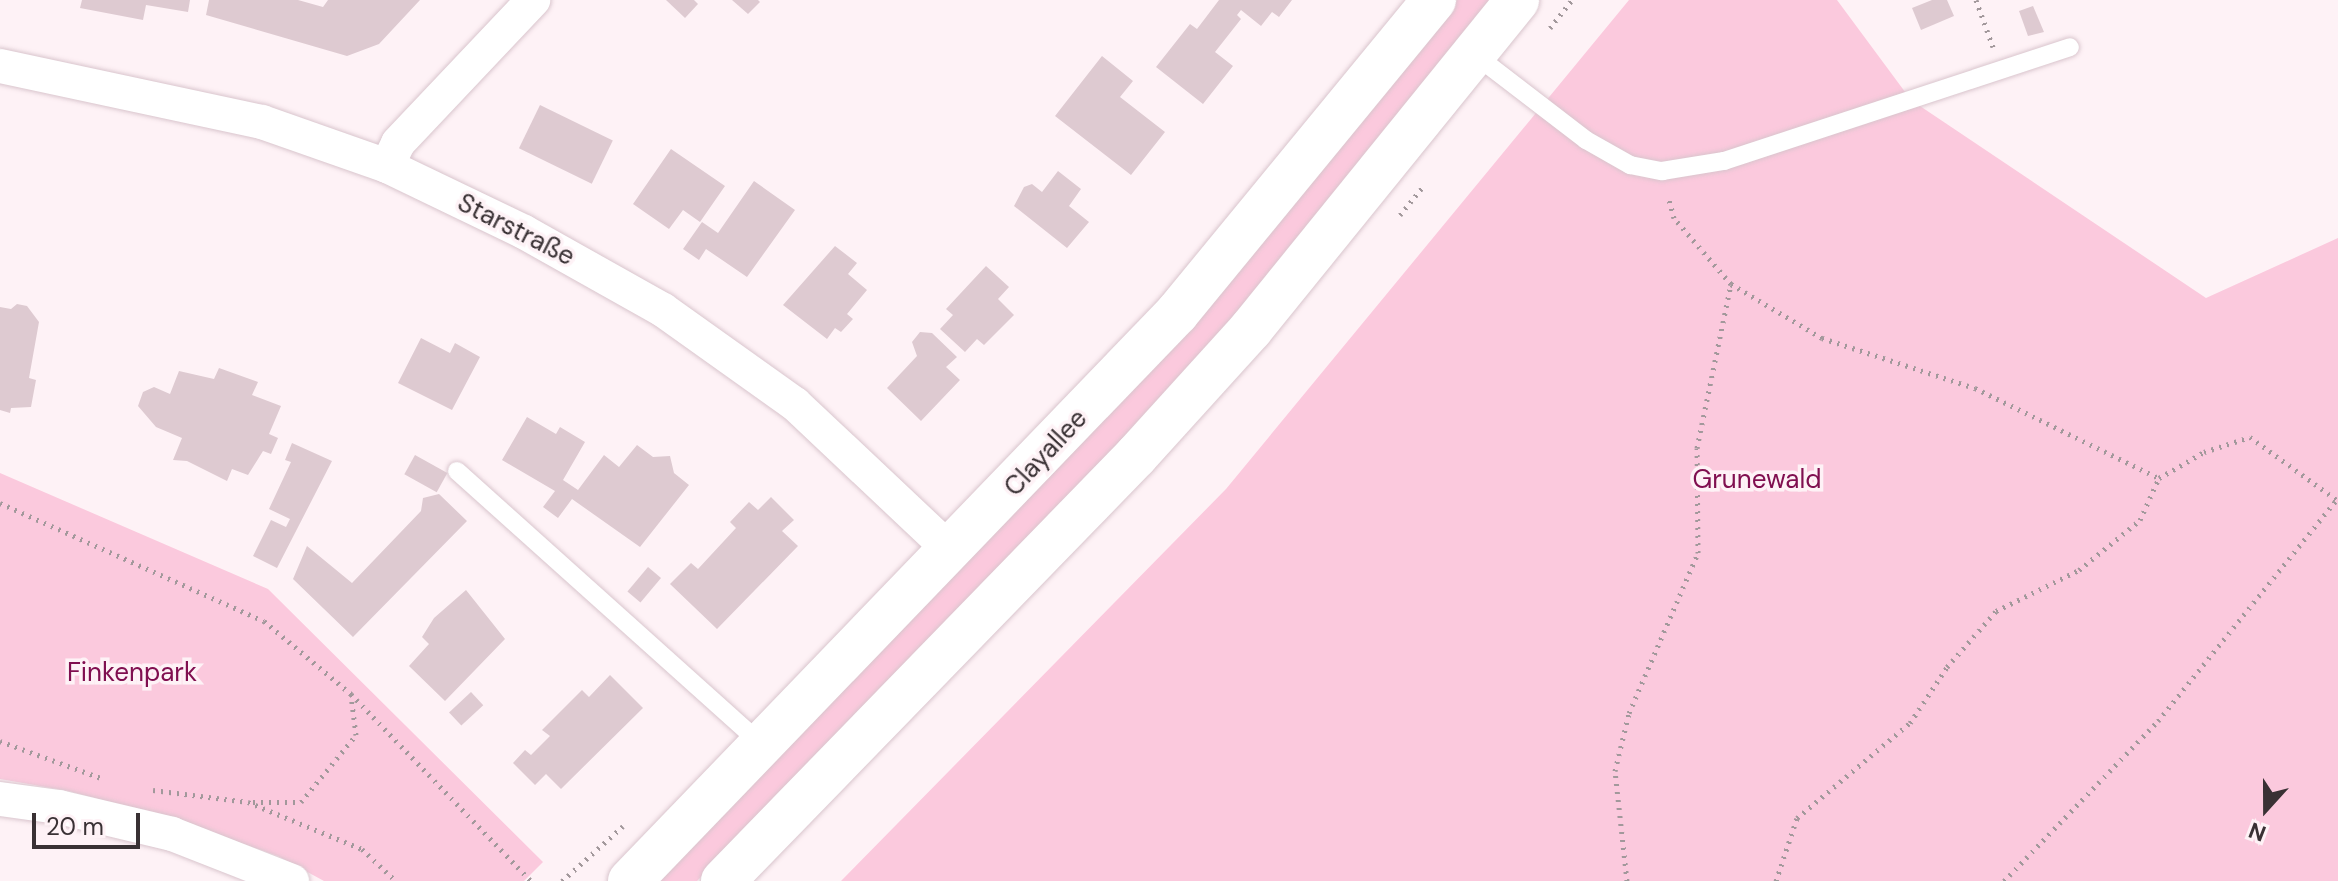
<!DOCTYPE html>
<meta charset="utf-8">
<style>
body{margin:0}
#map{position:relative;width:2338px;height:881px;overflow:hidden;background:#fef2f6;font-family:"DM Sans",sans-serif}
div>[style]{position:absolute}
.green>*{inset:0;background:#fbc9dd}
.building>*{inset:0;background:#decad1;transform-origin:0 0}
.path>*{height:5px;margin-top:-2.5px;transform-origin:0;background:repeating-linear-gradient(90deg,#a2989b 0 2px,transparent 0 8px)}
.roads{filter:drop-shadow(0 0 2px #d9c5cd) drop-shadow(0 0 2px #d9c5cd)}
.lane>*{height:18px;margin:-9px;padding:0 9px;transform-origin:9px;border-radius:9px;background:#fff}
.street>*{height:34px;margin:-17px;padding:0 17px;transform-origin:17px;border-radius:17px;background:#fff}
.secondary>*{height:44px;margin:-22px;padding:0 22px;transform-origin:22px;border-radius:22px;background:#fff}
span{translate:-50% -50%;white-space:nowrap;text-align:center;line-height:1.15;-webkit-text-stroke:7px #fef2f6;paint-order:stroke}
.street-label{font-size:26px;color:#393134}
.park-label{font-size:26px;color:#800f50}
.north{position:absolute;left:2226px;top:769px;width:80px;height:80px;-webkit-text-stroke:6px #fef2f6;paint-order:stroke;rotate:201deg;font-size:22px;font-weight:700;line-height:32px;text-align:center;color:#393134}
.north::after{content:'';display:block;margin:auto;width:28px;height:36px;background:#393134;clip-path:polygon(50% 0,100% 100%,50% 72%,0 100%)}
.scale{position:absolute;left:32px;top:813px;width:108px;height:36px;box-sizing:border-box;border:4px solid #393134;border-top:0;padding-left:10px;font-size:24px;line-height:28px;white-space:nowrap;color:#393134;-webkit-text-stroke:6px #fef2f6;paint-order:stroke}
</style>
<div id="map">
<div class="green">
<div style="clip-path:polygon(1457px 0,1496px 0,1253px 299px,957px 617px,697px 881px,653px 881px,1402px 69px)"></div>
<div style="clip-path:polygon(1629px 0,1837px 0,1911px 100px,2206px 298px,2338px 238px,2338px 881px,841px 881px,1226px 489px)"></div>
<div style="clip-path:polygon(0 473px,268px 589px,543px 862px,524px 881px,324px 881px,278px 856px,176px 820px,69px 791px,0 779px)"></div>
</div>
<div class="building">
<div style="clip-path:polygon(82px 0,190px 0,188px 12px,146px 5px,143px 20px,80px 8px)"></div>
<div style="clip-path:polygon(209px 0,298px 0,323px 7px,328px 0,420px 0,379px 44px,347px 56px,206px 15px)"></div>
<div style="clip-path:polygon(666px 0,694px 0,698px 4px,685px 18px)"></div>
<div style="clip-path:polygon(732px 0,758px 0,760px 2px,748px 14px)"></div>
<div style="clip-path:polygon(1219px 0,1292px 0,1279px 17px,1272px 12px,1261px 26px,1241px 10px,1237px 15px,1241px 19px,1215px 52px,1233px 66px,1203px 104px,1156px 67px,1190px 24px,1197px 29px)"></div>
<div style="clip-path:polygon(1932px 0,1947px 0,1954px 16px,1921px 30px,1912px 8px)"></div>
<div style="clip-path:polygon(2033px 6px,2044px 32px,2028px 36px,2019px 11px)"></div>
<div style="clip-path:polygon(1102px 56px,1133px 81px,1120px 97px,1165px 132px,1131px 175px,1055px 116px)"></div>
<div style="left:540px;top:105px;width:81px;height:48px;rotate:26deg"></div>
<div style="clip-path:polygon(671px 149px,725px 186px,700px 222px,683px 210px,669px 229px,633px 204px)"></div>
<div style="clip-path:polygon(1058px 171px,1081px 189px,1069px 206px,1089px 222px,1067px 248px,1014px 206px,1024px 187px,1032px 184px,1042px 192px)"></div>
<div style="clip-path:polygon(754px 181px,795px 210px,747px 277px,706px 249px,699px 260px,683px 249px,702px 222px,718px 233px)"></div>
<div style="clip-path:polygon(835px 246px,857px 263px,848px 274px,867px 290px,847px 314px,853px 319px,841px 332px,835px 328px,827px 339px,783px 305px)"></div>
<div style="clip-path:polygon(986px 266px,1009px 287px,998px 299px,1014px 315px,984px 345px,977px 339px,965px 352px,940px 329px,953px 315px,946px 309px)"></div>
<div style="clip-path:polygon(17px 304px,27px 306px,39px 322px,29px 378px,36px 380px,31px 407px,11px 408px,10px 413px,0 410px,0 307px,11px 309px)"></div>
<div style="clip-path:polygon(920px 332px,932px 333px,957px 357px,946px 367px,960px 380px,921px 421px,887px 388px,917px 356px,912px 342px)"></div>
<div style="clip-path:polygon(421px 338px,450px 353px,455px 343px,480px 357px,452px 410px,398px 383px)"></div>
<div style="clip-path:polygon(219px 368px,258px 382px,252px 395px,281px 406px,269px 434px,278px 438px,271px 454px,263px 451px,248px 475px,232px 469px,227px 481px,187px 461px,173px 460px,182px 438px,156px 427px,138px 406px,143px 392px,154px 387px,170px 394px,179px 371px,214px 379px)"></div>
<div style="clip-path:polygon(527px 417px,556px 434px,560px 427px,585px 442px,563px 480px,578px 490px,604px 455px,619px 467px,637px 445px,653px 457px,670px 456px,674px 473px,689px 485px,640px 547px,572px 499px,558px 518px,543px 507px,555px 491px,502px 460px)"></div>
<div style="clip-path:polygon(292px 443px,332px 461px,277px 568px,253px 556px,271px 520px,286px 527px,290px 519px,269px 509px,291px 462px,285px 460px)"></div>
<div style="left:415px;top:455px;width:37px;height:22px;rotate:29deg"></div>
<div style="clip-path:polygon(439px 494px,467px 521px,353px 637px,293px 579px,307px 546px,352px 583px,421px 511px,423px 498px)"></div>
<div style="clip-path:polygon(771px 497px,794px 520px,782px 531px,798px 546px,717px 629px,670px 584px,691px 563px,698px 569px,736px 528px,730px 522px,749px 502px,758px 510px)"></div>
<div style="left:648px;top:567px;width:17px;height:32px;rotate:40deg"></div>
<div style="clip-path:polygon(466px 590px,505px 639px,445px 701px,409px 666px,429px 644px,422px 637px,434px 618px)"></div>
<div style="clip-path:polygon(610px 675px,643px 708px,561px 789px,546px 774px,535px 785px,513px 763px,525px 750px,531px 755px,550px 736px,542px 730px,582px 690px,589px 697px)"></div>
<div style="left:471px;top:692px;width:18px;height:30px;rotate:47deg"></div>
</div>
<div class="path">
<div style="left:1976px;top:0;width:50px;rotate:70.1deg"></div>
<div style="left:1550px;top:28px;width:36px;rotate:-52deg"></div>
<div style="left:1400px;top:215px;width:38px;rotate:-51deg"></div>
<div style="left:1731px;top:284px;width:106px;rotate:30.7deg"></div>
<div style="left:1822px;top:338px;width:161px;rotate:18.1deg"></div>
<div style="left:1975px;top:388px;width:205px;rotate:26.1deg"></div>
<div style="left:0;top:503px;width:289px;rotate:24.1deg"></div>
<div style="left:264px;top:621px;width:114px;rotate:40deg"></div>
<div style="left:351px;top:694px;width:260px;rotate:46.1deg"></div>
<div style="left:0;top:741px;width:108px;rotate:20.1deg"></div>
<div style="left:153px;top:790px;width:96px;rotate:7.2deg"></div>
<div style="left:248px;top:802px;width:123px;rotate:22.4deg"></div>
<div style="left:362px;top:849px;width:47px;rotate:43.3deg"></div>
<div style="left:253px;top:802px;width:48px"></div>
<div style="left:301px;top:802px;width:87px;rotate:-50.6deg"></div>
<div style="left:356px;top:735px;width:40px;rotate:-97.1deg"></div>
<div style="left:562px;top:881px;width:82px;rotate:-42deg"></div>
<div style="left:1627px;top:881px;width:111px;rotate:-96.2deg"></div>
<div style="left:1615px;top:771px;width:60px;rotate:-76.4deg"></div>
<div style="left:1629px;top:713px;width:174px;rotate:-66.7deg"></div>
<div style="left:1698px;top:553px;width:105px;rotate:-90.5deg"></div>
<div style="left:1697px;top:448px;width:167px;rotate:-78.3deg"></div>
<div style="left:1731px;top:284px;width:87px;rotate:-130.8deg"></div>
<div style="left:1674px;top:218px;width:23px;rotate:-105deg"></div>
<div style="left:1776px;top:881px;width:66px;rotate:-71.6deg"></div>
<div style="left:1797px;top:818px;width:148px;rotate:-40.1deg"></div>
<div style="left:1910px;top:723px;width:67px;rotate:-56.5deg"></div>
<div style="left:1947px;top:667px;width:74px;rotate:-48.8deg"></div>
<div style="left:1996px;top:611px;width:93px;rotate:-26.3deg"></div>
<div style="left:2079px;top:570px;width:79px;rotate:-39.3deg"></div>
<div style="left:2140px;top:520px;width:46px;rotate:-65.7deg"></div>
<div style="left:2159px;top:478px;width:52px;rotate:-30deg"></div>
<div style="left:2204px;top:452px;width:48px;rotate:-18.1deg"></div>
<div style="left:2250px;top:437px;width:109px;rotate:36deg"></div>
<div style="left:2004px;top:881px;width:222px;rotate:-46.1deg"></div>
<div style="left:2158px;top:721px;width:285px;rotate:-51.1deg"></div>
</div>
<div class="roads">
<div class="lane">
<div style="left:1474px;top:54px;width:141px;rotate:37.5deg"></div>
<div style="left:1586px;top:140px;width:51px;rotate:29.6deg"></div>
<div style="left:1630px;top:165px;width:33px;rotate:11deg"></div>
<div style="left:1662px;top:171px;width:63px;rotate:-9.2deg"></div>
<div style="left:1724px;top:161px;width:364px;rotate:-18.2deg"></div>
<div style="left:457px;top:471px;width:409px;rotate:41.9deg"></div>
</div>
<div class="street">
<div style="left:0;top:66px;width:268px;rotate:12.1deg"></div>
<div style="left:262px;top:122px;width:133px;rotate:19.4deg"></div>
<div style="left:387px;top:166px;width:152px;rotate:25.7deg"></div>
<div style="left:524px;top:232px;width:159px;rotate:29.3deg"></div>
<div style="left:663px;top:310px;width:162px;rotate:35.5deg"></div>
<div style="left:795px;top:404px;width:216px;rotate:43.3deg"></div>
<div style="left:387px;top:166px;width:25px;rotate:-64deg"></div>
<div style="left:398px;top:143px;width:197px;rotate:-46.6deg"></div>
<div style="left:0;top:799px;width:60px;rotate:7.7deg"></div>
<div style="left:59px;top:807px;width:116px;rotate:13.4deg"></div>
<div style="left:172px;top:834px;width:129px;rotate:21.4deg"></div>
</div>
<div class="secondary">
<div style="left:630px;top:881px;width:789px;rotate:-46.08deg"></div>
<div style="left:1177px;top:313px;width:405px;rotate:-50.6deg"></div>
<div style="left:723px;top:881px;width:593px;rotate:-45.82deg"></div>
<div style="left:1136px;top:456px;width:171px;rotate:-47.8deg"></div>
<div style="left:1251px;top:329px;width:423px;rotate:-51deg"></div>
</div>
</div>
<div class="street-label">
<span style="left:516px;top:230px;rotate:27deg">Starstraße</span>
<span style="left:1046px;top:453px;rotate:-47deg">Clayallee</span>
</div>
<div class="park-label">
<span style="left:1757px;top:480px">Grunewald</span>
<span style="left:132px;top:673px">Finkenpark</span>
</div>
<div class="north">N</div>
<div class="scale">20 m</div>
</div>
